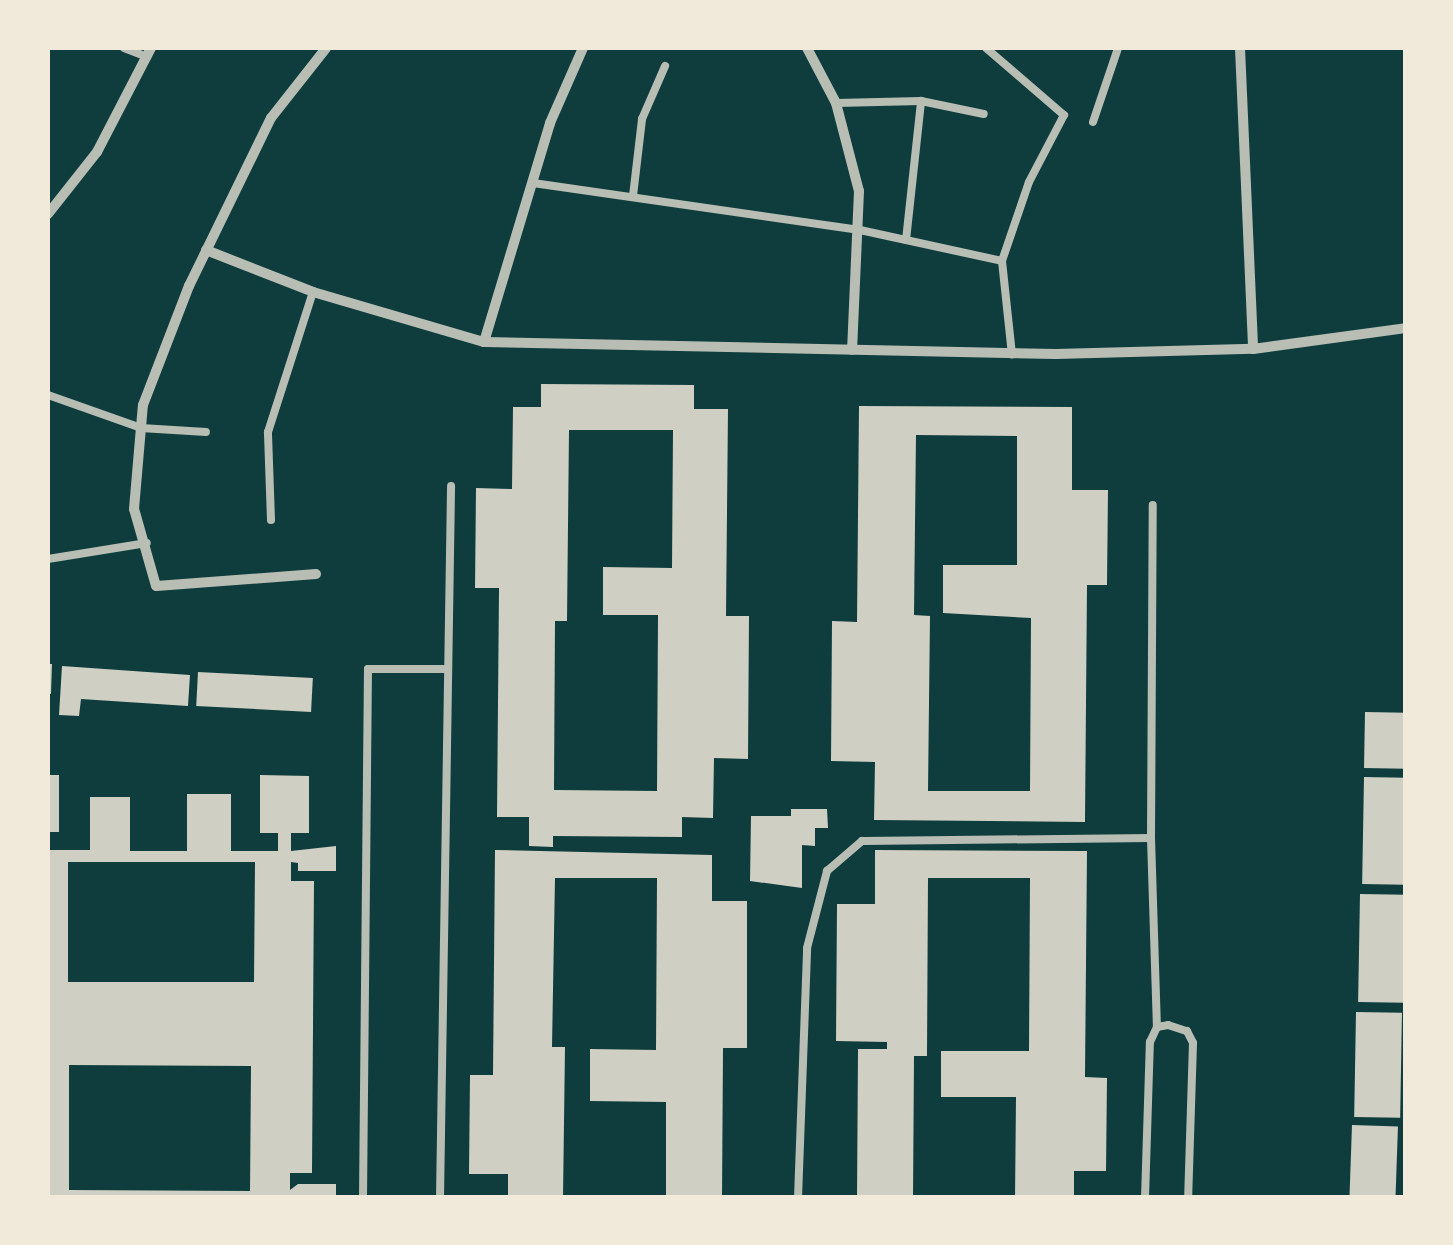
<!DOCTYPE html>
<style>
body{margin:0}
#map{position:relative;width:1453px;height:1245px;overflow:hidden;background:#0f3d3e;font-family:Roboto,sans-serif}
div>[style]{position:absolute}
.building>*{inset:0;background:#cfcfc3;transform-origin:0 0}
.service>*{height:8px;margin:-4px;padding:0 4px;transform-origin:4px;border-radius:4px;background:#b8beb3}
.minor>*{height:10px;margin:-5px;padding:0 5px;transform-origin:5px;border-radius:5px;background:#b8beb3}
span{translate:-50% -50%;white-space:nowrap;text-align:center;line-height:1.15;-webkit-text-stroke:8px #f1e9da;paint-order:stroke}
.frame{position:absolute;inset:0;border:50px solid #f1e9da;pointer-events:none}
</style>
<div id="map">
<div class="building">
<div style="clip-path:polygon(evenodd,541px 384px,694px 385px,694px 409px,728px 409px,726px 616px,749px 616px,748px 759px,714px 758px,713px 818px,682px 817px,682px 837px,553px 836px,553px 847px,529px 846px,529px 817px,497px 817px,499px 588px,475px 588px,476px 488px,512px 489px,513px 407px,541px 407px,541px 384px,569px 430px,673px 430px,672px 568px,603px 567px,603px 615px,658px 615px,657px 791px,554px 790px,555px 621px,567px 621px,569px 430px)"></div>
<div style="clip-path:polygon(evenodd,859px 406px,1072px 407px,1072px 490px,1108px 490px,1107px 585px,1087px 585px,1085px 822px,874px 820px,875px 762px,831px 761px,832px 621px,857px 622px,859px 406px,916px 435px,1017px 436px,1017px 565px,943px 565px,943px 613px,1031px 618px,1030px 791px,928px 791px,930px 616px,914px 615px,916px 435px)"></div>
<div style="clip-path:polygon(48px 664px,52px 664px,51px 694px,48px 693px)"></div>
<div style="clip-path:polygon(62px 666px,190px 675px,188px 706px,81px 699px,79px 716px,59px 715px)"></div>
<div style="left:198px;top:672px;width:115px;height:34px;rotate:3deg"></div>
<div style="left:1365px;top:712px;width:41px;height:56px;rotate:1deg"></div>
<div style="left:48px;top:775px;width:11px;height:57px"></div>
<div style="clip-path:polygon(evenodd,260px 775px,309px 776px,309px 833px,291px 833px,291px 851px,336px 846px,336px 871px,298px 871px,298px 863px,291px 862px,291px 881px,314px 881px,312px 1173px,290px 1173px,290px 1190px,298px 1184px,336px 1184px,336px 1198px,48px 1198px,48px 850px,90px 850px,90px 797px,130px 797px,130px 851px,187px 851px,187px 794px,231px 794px,231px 851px,278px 851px,278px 833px,260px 833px,260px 775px,68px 862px,255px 862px,254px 982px,68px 982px,68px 862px,260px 775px,69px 1065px,251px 1066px,250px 1191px,69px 1190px,69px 1065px)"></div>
<div style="left:1364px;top:777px;width:42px;height:107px;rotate:1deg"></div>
<div style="clip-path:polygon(791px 809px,827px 809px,828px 828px,815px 828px,815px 846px,802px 845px,802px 888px,750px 881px,751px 816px,791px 816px)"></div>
<div style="clip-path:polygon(495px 850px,712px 855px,712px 901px,747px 901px,747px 1048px,723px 1048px,722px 1198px,666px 1198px,666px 1102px,590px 1101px,590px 1049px,656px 1050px,657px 878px,555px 878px,552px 1047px,565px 1047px,563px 1198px,508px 1198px,508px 1174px,469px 1174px,470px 1075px,493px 1075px)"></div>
<div style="clip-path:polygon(875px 850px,1087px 851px,1085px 1077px,1107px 1078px,1106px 1171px,1074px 1171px,1074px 1198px,1015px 1198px,1016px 1097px,941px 1097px,941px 1051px,1029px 1051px,1030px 878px,928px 878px,927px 1056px,914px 1056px,913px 1198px,857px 1198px,858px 1049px,887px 1049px,887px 1042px,836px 1041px,837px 904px,875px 904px)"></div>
<div style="left:1360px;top:894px;width:46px;height:108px;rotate:1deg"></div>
<div style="left:1356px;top:1012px;width:46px;height:105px;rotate:1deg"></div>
<div style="left:1352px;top:1125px;width:46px;height:73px;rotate:2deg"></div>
</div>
<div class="service">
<div style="left:124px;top:48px;width:25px;rotate:21deg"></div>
<div style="left:986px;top:48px;width:103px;rotate:40.7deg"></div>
<div style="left:1064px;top:115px;width:76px;rotate:117.6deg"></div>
<div style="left:1029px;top:182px;width:83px;rotate:108.9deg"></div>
<div style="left:1002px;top:261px;width:94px;rotate:83.9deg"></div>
<div style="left:836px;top:103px;width:85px;rotate:-1.3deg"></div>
<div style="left:921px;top:101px;width:64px;rotate:11.7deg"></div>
<div style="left:1093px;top:122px;width:78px;rotate:-71.3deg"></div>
<div style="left:533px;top:183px;width:330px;rotate:8.2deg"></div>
<div style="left:860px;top:230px;width:145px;rotate:12.3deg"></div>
<div style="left:633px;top:196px;width:78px;rotate:-83.3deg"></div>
<div style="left:642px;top:119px;width:58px;rotate:-66.5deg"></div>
<div style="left:906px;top:240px;width:140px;rotate:-83.8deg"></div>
<div style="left:48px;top:395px;width:99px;rotate:19.5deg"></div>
<div style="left:141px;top:428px;width:65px;rotate:3.5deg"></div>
<div style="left:271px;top:520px;width:88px;rotate:-92deg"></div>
<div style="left:268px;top:432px;width:147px;rotate:-72.2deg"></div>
<div style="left:48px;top:559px;width:100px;rotate:-9.2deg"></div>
<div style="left:1151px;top:838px;width:333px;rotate:-89.7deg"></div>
<div style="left:363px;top:1198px;width:529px;rotate:-89.46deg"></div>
<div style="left:368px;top:669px;width:80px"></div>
<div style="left:440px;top:1198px;width:712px;rotate:-89.11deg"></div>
<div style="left:798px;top:1198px;width:250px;rotate:-87.9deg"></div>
<div style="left:807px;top:948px;width:80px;rotate:-75.4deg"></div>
<div style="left:827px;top:871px;width:46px;rotate:-40.6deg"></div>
<div style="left:862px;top:841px;width:289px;rotate:-0.6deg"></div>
<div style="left:1151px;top:838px;width:189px;rotate:88.2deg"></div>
<div style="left:1145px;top:1198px;width:156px;rotate:-88.2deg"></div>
<div style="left:1150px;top:1042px;width:17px;rotate:-65deg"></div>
<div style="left:1157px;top:1027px;width:11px;rotate:-10deg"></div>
<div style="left:1168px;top:1025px;width:20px;rotate:18deg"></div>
<div style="left:1187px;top:1031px;width:13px;rotate:63deg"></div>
<div style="left:1193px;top:1043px;width:155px;rotate:91.8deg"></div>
</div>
<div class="minor">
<div style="left:807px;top:48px;width:62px;rotate:62.2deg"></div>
<div style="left:836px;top:103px;width:91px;rotate:75.4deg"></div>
<div style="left:859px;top:191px;width:159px;rotate:92.5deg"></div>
<div style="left:1240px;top:48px;width:301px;rotate:87.5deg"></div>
<div style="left:48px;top:214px;width:79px;rotate:-51.7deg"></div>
<div style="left:97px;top:152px;width:117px;rotate:-62.6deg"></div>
<div style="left:206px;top:250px;width:115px;rotate:21.4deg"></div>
<div style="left:313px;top:292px;width:178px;rotate:16.3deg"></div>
<div style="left:484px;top:342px;width:572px;rotate:1.2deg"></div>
<div style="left:1056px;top:354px;width:197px;rotate:-1.5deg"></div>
<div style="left:1253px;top:349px;width:154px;rotate:-7.8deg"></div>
<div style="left:484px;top:342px;width:229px;rotate:-73.2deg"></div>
<div style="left:550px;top:123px;width:82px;rotate:-66.3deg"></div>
<div style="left:316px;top:574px;width:160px;rotate:175.7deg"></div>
<div style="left:156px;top:586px;width:80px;rotate:-105.9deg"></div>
<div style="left:134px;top:509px;width:104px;rotate:-85.1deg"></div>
<div style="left:143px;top:405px;width:128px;rotate:-68.9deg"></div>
<div style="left:189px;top:286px;width:187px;rotate:-64deg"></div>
<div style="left:271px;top:118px;width:89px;rotate:-51.8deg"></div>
</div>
<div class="frame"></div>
</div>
